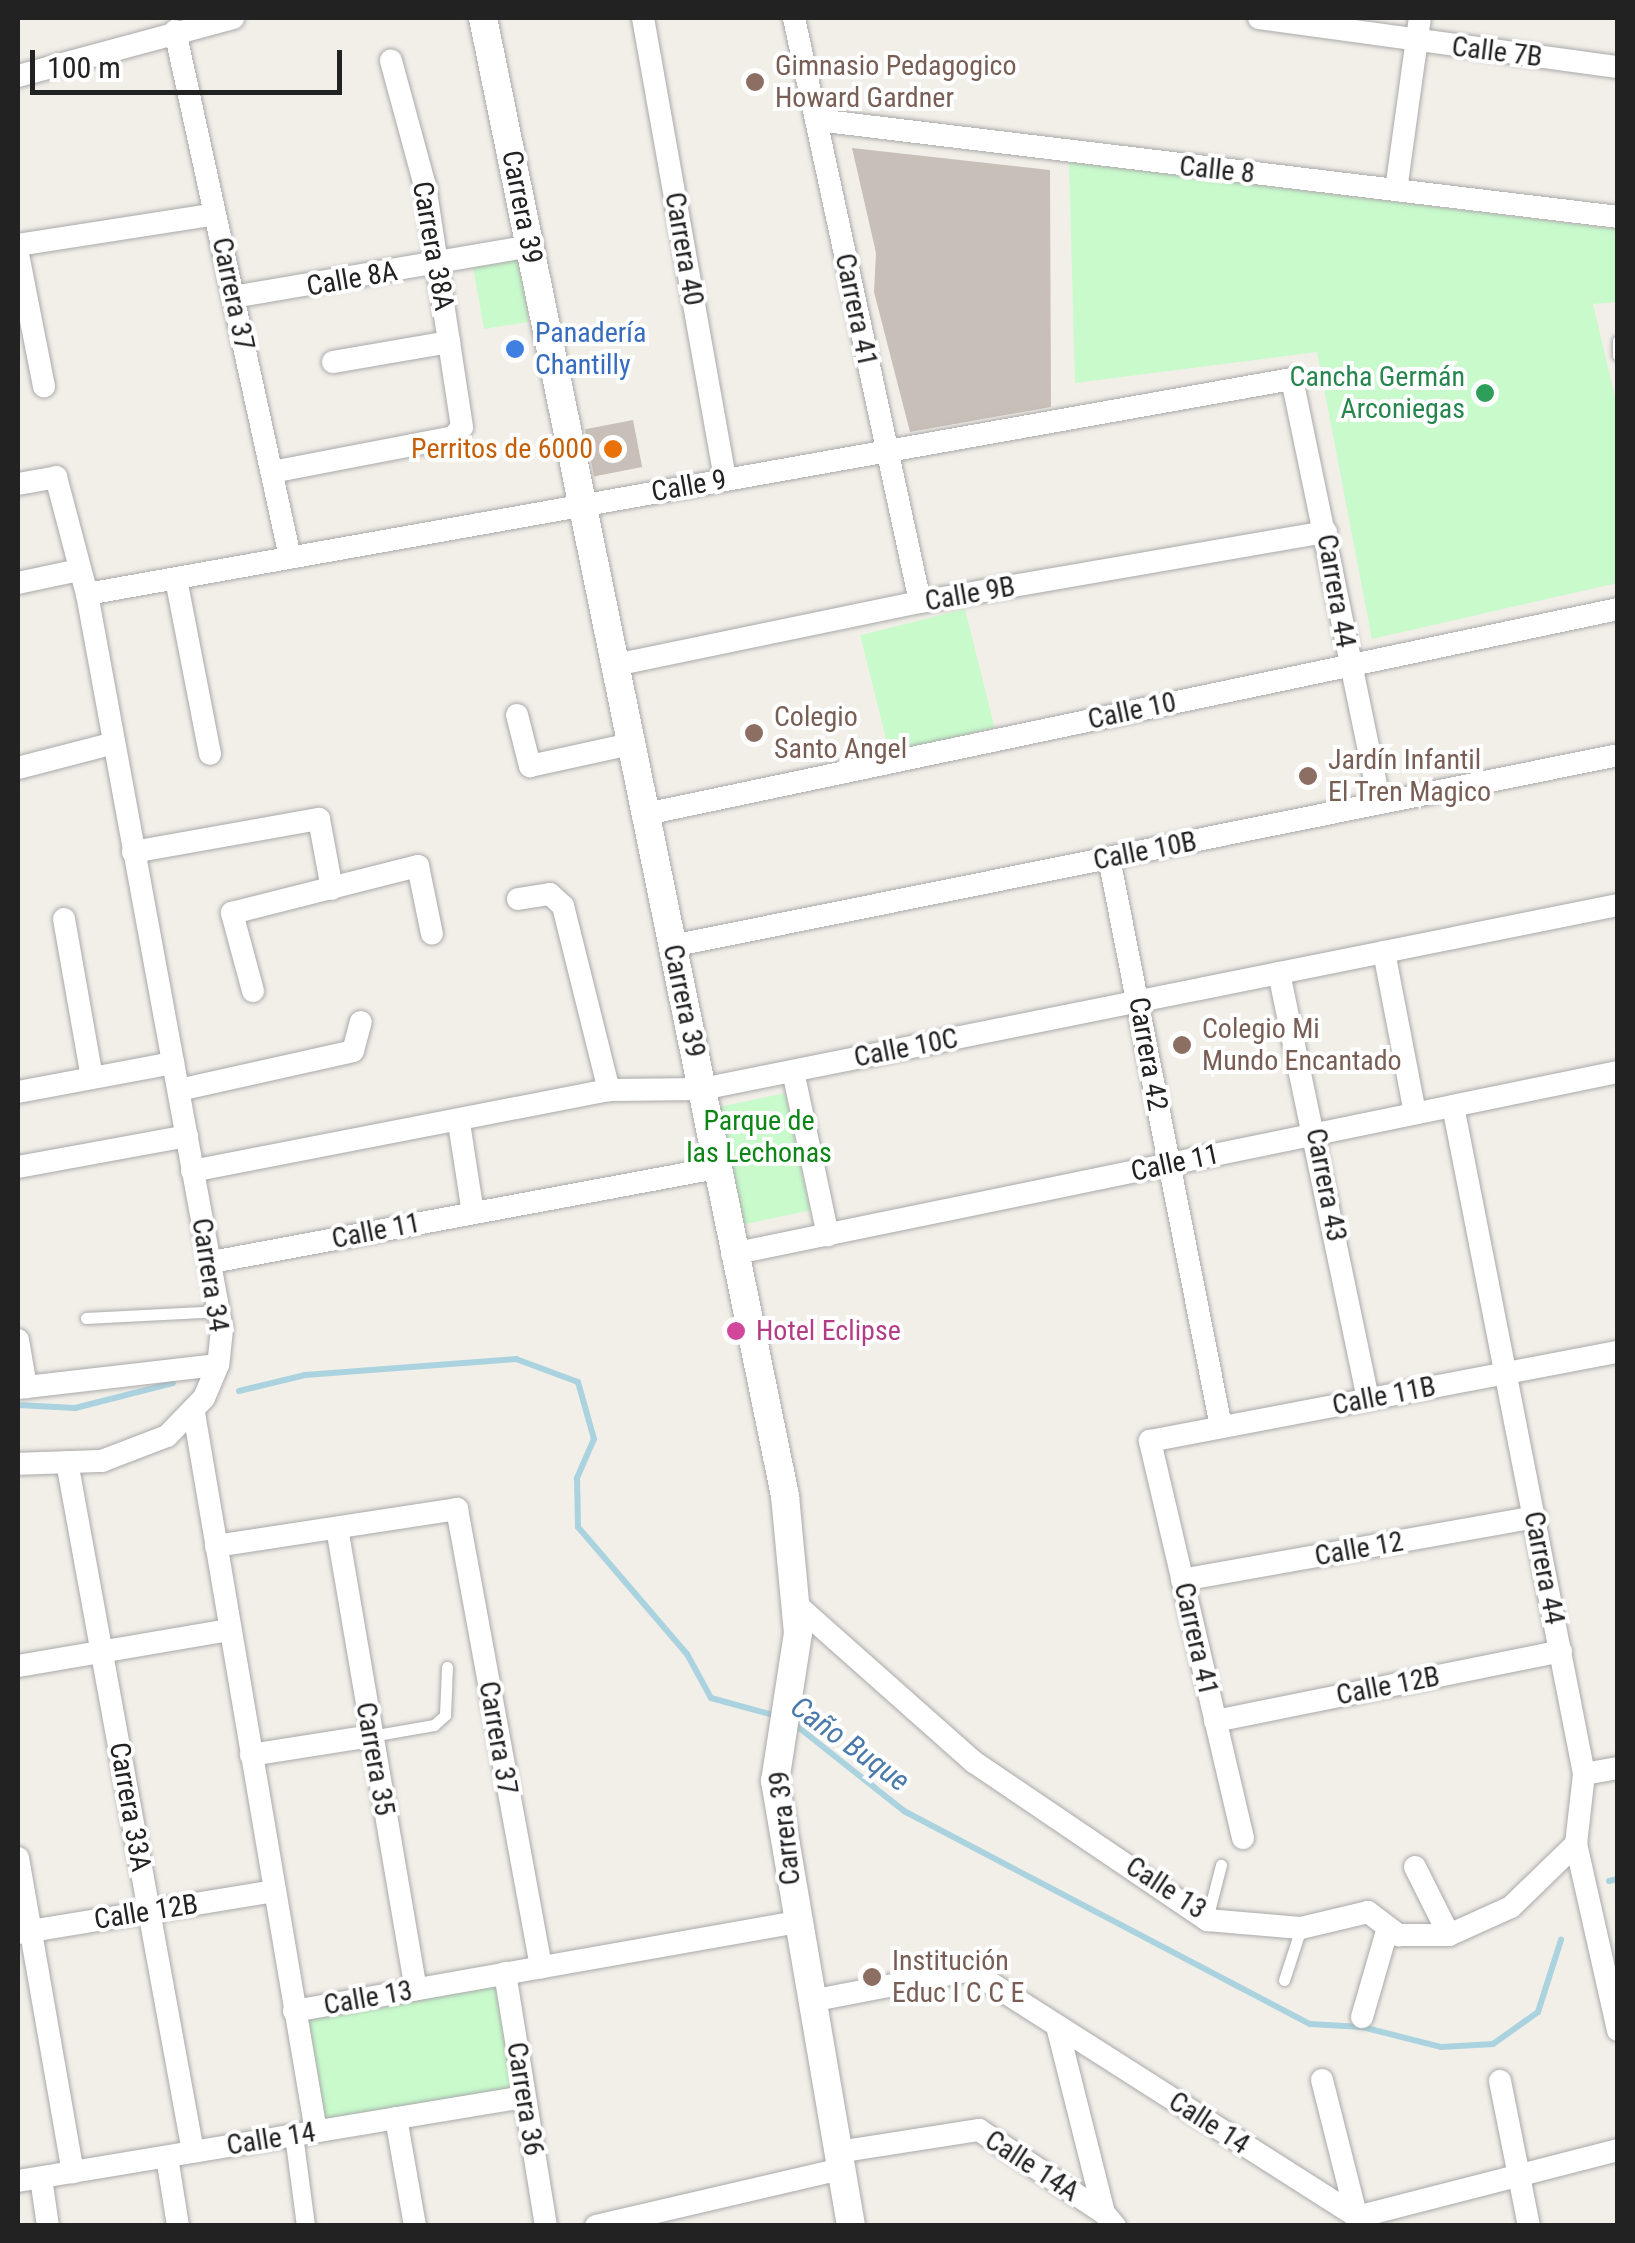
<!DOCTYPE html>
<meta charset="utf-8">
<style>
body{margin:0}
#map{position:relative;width:1635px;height:2243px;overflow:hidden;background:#f2efe9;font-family:"Roboto Condensed",sans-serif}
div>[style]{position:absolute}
.park>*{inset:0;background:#c8facc;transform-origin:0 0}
.stream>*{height:6px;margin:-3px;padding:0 3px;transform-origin:3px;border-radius:3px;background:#aad3df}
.building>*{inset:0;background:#c7bfb8;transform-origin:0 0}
.roads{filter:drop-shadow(0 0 2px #a9a9a9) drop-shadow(0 0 2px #a9a9a9)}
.service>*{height:11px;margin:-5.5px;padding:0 5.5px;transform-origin:5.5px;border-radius:5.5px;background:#fff}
.pedestrian>*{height:18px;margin:-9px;padding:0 9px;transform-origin:9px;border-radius:9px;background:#fff}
.minor>*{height:22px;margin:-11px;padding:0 11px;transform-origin:11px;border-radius:11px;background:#fff}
.tertiary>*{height:28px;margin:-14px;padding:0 14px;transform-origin:14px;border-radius:14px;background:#fff}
.dots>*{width:28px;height:28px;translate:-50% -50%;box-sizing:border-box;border:5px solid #fff;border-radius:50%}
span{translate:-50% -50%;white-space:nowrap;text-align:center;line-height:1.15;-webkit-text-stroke:8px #fff;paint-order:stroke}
.street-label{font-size:28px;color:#222}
.education-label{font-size:28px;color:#785e54}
.left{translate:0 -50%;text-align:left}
.shop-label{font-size:28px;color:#366cbe}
.leisure-label{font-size:28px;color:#27864d}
.right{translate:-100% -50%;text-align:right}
.food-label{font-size:28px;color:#c56008}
.park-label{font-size:28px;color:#0c8416}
.hotel-label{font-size:28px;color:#b23c85}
.water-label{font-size:30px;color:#4a7aab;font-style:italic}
.frame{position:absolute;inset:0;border:20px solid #222;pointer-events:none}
.scale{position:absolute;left:30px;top:50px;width:312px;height:45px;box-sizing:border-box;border:5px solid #222;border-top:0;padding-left:12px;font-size:30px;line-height:35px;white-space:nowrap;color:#222;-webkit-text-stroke:8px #fff;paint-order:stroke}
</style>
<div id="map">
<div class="park">
<div style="clip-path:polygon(1069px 162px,1617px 229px,1617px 302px,1593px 304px,1617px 406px,1617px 583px,1372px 639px,1317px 352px,1075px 383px)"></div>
<div style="clip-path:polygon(522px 255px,528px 322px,484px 329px,473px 267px)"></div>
<div style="left:965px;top:609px;width:122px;height:108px;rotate:76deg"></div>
<div style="left:785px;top:1093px;width:120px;height:70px;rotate:78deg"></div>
<div style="left:505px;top:1973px;width:125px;height:214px;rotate:81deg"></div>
</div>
<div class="stream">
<div style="left:239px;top:1391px;width:68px;rotate:-13.6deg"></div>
<div style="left:305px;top:1375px;width:212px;rotate:-4.3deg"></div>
<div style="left:516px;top:1359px;width:66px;rotate:20.4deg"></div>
<div style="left:578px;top:1382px;width:59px;rotate:74.3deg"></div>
<div style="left:594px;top:1439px;width:43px;rotate:113.6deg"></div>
<div style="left:577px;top:1478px;width:49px;rotate:88.8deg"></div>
<div style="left:578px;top:1527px;width:167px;rotate:49.4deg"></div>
<div style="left:687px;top:1654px;width:50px;rotate:61.4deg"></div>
<div style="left:711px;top:1698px;width:68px;rotate:15.3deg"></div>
<div style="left:18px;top:1405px;width:57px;rotate:3deg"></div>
<div style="left:75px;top:1408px;width:101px;rotate:-14.3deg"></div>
<div style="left:793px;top:1723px;width:142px;rotate:38.4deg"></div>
<div style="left:904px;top:1811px;width:458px;rotate:27.7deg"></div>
<div style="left:1310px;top:2024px;width:52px;rotate:3.3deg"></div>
<div style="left:1362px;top:2027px;width:81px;rotate:14.2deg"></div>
<div style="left:1441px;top:2047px;width:52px;rotate:-3.3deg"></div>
<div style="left:1493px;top:2044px;width:55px;rotate:-35.4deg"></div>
<div style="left:1538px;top:2012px;width:76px;rotate:-72.3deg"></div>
<div style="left:1609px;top:1881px;width:9px;rotate:-13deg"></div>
</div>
<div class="building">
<div style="clip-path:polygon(852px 148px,1050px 170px,1051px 407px,910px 432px,874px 292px,876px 253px)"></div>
<div style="left:633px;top:420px;width:48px;height:49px;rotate:79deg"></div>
</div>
<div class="roads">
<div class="service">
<div style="left:1618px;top:341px;width:14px;rotate:90deg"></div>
<div style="left:86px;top:1318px;width:135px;rotate:-3deg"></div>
<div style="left:371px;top:1736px;width:64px;rotate:-9.9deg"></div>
<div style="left:434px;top:1725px;width:15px;rotate:-42deg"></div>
<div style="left:445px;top:1715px;width:48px;rotate:-87.6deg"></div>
<div style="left:1207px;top:1919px;width:56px;rotate:-75.5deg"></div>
<div style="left:1284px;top:1980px;width:55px;rotate:-71.9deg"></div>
</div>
<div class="pedestrian">
<div style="left:294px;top:2135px;width:92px;rotate:82.5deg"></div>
</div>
<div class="minor">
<div style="left:643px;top:18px;width:469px;rotate:79.9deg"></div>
<div style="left:794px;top:18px;width:597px;rotate:77.82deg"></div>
<div style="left:1259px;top:18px;width:362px;rotate:7.8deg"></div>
<div style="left:175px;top:31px;width:538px;rotate:77.67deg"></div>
<div style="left:18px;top:76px;width:223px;rotate:-15.1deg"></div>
<div style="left:817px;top:120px;width:807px;rotate:6.9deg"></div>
<div style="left:1396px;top:190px;width:174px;rotate:-82.1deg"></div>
<div style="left:18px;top:245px;width:199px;rotate:-8.9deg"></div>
<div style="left:18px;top:254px;width:135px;rotate:78.9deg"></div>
<div style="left:233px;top:297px;width:301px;rotate:-9.7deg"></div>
<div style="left:333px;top:362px;width:118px;rotate:-9.8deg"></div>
<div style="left:272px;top:472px;width:184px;rotate:-10.9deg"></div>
<div style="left:453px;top:437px;width:13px;rotate:-48deg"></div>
<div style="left:462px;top:427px;width:244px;rotate:-98.7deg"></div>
<div style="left:425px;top:186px;width:130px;rotate:-105.2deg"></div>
<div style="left:18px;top:484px;width:39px;rotate:-10deg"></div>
<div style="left:56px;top:477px;width:121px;rotate:75.2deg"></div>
<div style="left:87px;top:594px;width:747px;rotate:79.59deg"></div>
<div style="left:222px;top:1329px;width:36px;rotate:96deg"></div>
<div style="left:218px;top:1365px;width:36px;rotate:113deg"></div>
<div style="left:204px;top:1398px;width:53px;rotate:134.2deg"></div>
<div style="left:167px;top:1436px;width:70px;rotate:159deg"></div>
<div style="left:102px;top:1461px;width:84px;rotate:178deg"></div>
<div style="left:176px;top:579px;width:178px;rotate:79deg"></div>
<div style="left:18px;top:583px;width:62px;rotate:-12deg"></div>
<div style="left:87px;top:594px;width:1224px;rotate:-10.12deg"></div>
<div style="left:1292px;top:379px;width:433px;rotate:78.3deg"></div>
<div style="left:615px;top:665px;width:311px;rotate:-11.7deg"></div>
<div style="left:920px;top:602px;width:412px;rotate:-9.8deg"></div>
<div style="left:517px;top:715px;width:53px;rotate:75.7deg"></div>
<div style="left:530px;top:766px;width:103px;rotate:-12.3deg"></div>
<div style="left:18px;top:768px;width:96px;rotate:-14.5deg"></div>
<div style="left:646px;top:814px;width:993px;rotate:-11.91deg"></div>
<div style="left:133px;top:852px;width:189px;rotate:-10.1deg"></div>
<div style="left:319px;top:819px;width:71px;rotate:79.5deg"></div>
<div style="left:1109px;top:858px;width:580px;rotate:78.86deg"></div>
<div style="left:518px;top:899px;width:32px;rotate:-9deg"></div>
<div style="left:550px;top:894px;width:18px;rotate:43deg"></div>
<div style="left:563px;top:906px;width:190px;rotate:76deg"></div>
<div style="left:64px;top:919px;width:161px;rotate:80deg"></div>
<div style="left:672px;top:946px;width:965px;rotate:-11.41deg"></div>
<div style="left:1384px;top:952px;width:164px;rotate:79.1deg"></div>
<div style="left:1279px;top:973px;width:435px;rotate:78.2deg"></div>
<div style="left:253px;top:991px;width:81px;rotate:-105.1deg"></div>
<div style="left:232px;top:913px;width:192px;rotate:-14.2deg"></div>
<div style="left:418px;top:866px;width:69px;rotate:78.4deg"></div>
<div style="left:793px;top:1071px;width:168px;rotate:78deg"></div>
<div style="left:179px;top:1090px;width:178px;rotate:-12.6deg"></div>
<div style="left:353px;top:1051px;width:30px;rotate:-75deg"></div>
<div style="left:18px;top:1092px;width:158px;rotate:-10.6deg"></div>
<div style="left:1453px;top:1106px;width:681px;rotate:78.9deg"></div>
<div style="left:1584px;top:1774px;width:70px;rotate:96.5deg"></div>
<div style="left:1576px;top:1844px;width:191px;rotate:77.3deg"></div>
<div style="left:459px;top:1123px;width:91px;rotate:81.2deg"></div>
<div style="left:18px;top:1167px;width:172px;rotate:-10.4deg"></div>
<div style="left:192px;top:1171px;width:425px;rotate:-11deg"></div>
<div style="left:609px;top:1090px;width:93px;rotate:-0.6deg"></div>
<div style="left:702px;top:1089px;width:934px;rotate:-11.36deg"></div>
<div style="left:732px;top:1254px;width:904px;rotate:-11.61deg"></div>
<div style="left:212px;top:1262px;width:513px;rotate:-10.56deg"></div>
<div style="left:18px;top:1340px;width:48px;rotate:80.3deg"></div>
<div style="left:18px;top:1388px;width:201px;rotate:-6.6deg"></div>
<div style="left:194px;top:1413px;width:728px;rotate:80.36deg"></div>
<div style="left:67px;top:1462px;width:701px;rotate:79.65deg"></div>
<div style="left:337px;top:1528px;width:468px;rotate:80.3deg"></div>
<div style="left:216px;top:1546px;width:244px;rotate:-8.7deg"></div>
<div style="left:457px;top:1509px;width:466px;rotate:79.6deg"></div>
<div style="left:1182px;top:1580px;width:359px;rotate:-10.1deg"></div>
<div style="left:798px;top:1606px;width:235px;rotate:41.6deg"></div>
<div style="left:974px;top:1762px;width:282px;rotate:34.1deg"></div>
<div style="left:1207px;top:1920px;width:94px;rotate:4.9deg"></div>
<div style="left:1301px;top:1928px;width:69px;rotate:-13.4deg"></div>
<div style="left:1368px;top:1912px;width:39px;rotate:37deg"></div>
<div style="left:1399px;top:1935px;width:50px"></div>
<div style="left:1449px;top:1935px;width:68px;rotate:-24.3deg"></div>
<div style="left:1511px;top:1907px;width:91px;rotate:-44.1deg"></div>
<div style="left:18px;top:1666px;width:214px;rotate:-9.7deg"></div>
<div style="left:1215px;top:1721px;width:353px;rotate:-11.4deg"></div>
<div style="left:251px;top:1755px;width:121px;rotate:-9deg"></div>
<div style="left:1584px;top:1774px;width:35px;rotate:-10deg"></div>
<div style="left:1243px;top:1838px;width:408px;rotate:-103.2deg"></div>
<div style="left:1150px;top:1441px;width:476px;rotate:-10.8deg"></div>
<div style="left:18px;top:1858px;width:319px;rotate:80.1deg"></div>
<div style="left:1415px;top:1867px;width:76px;rotate:63.4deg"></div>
<div style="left:18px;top:1933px;width:259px;rotate:-9.3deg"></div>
<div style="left:505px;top:1973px;width:256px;rotate:80.8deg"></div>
<div style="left:811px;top:2001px;width:162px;rotate:-11deg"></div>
<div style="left:970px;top:1970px;width:459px;rotate:32.5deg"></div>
<div style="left:1357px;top:2217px;width:269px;rotate:-14.4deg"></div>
<div style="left:294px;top:2011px;width:511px;rotate:-10.03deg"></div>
<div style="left:1362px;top:2017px;width:90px;rotate:-73.8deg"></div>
<div style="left:1057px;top:2026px;width:193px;rotate:75.9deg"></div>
<div style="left:1104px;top:2213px;width:17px;rotate:50deg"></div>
<div style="left:1322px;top:2080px;width:146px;rotate:75.8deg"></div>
<div style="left:1500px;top:2081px;width:148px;rotate:78.7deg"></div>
<div style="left:396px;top:2118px;width:110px;rotate:80deg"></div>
<div style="left:838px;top:2152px;width:143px;rotate:-8.9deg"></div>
<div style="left:979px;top:2130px;width:150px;rotate:33.6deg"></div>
<div style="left:167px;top:2157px;width:70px;rotate:80.9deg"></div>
<div style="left:41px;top:2178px;width:49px;rotate:81.7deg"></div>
<div style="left:18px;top:2181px;width:513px;rotate:-9.43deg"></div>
<div style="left:596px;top:2226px;width:252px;rotate:-13.1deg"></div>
</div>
<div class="tertiary">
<div style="left:483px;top:18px;width:1509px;rotate:78.45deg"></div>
<div style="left:785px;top:1496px;width:138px;rotate:84.6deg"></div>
<div style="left:798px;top:1633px;width:150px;rotate:98.8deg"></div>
<div style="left:775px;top:1781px;width:451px;rotate:80.3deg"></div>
</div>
</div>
<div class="dots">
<div style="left:755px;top:82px;background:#8d6e63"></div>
<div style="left:515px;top:349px;background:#3f7fe0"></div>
<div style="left:1485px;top:393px;background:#2e9e5b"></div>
<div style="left:613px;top:449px;background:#e8710a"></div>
<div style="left:754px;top:733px;background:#8d6e63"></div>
<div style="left:1308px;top:776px;background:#8d6e63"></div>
<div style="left:1182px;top:1045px;background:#8d6e63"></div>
<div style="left:736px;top:1331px;background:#d1479c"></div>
<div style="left:872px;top:1977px;background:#8d6e63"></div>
</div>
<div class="street-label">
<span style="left:1497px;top:52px;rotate:7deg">Calle 7B</span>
<span style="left:1217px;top:170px;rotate:6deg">Calle 8</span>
<span style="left:522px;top:207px;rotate:79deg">Carrera 39</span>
<span style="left:433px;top:246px;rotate:80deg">Carrera 38A</span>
<span style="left:684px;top:249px;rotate:80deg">Carrera 40</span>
<span style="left:352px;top:279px;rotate:-10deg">Calle 8A</span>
<span style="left:233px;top:294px;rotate:78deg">Carrera 37</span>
<span style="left:856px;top:310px;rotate:78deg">Carrera 41</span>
<span style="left:689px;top:486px;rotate:-10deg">Calle 9</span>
<span style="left:1336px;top:591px;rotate:80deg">Carrera 44</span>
<span style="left:970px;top:594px;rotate:-10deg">Calle 9B</span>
<span style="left:1132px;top:711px;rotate:-12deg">Calle 10</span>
<span style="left:1145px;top:851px;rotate:-11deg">Calle 10B</span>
<span style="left:684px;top:1001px;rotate:78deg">Carrera 39</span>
<span style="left:906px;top:1048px;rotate:-11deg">Calle 10C</span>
<span style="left:1148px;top:1054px;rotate:80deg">Carrera 42</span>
<span style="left:1175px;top:1163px;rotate:-12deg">Calle 11</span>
<span style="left:1326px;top:1185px;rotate:79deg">Carrera 43</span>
<span style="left:376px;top:1231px;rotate:-11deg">Calle 11</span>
<span style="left:210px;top:1275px;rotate:81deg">Carrera 34</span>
<span style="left:1384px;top:1396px;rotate:-11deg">Calle 11B</span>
<span style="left:1359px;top:1549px;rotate:-10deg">Calle 12</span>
<span style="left:1544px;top:1568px;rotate:79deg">Carrera 44</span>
<span style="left:1196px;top:1639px;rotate:77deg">Carrera 41</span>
<span style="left:1388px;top:1686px;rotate:-11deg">Calle 12B</span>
<span style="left:498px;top:1738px;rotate:80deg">Carrera 37</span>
<span style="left:375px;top:1759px;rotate:80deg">Carrera 35</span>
<span style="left:130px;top:1807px;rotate:80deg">Carrera 33A</span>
<span style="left:785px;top:1828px;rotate:-96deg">Carrera 39</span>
<span style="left:1166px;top:1888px;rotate:33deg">Calle 13</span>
<span style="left:146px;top:1912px;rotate:-9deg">Calle 12B</span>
<span style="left:368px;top:1998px;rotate:-10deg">Calle 13</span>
<span style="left:525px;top:2099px;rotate:81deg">Carrera 36</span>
<span style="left:1209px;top:2123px;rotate:33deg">Calle 14</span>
<span style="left:271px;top:2139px;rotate:-9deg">Calle 14</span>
<span style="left:1032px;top:2166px;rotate:33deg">Calle 14A</span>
</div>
<div class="education-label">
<span class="left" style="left:775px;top:82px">Gimnasio Pedagogico<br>Howard Gardner</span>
<span class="left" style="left:774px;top:733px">Colegio<br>Santo Angel</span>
<span class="left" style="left:1328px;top:776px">Jardín Infantil<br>El Tren Magico</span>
<span class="left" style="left:1202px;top:1045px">Colegio Mi<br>Mundo Encantado</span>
<span class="left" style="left:892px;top:1977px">Institución<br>Educ I C C E</span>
</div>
<div class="shop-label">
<span class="left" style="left:535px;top:349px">Panadería<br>Chantilly</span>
</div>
<div class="leisure-label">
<span class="right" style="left:1465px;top:393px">Cancha Germán<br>Arconiegas</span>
</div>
<div class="food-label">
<span class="right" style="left:593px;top:449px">Perritos de 6000</span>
</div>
<div class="park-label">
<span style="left:759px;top:1137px">Parque de<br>las Lechonas</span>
</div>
<div class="hotel-label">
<span class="left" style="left:756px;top:1331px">Hotel Eclipse</span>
</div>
<div class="water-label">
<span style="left:850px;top:1744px;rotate:36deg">Caño Buque</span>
</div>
<div class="frame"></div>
<div class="scale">100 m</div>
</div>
